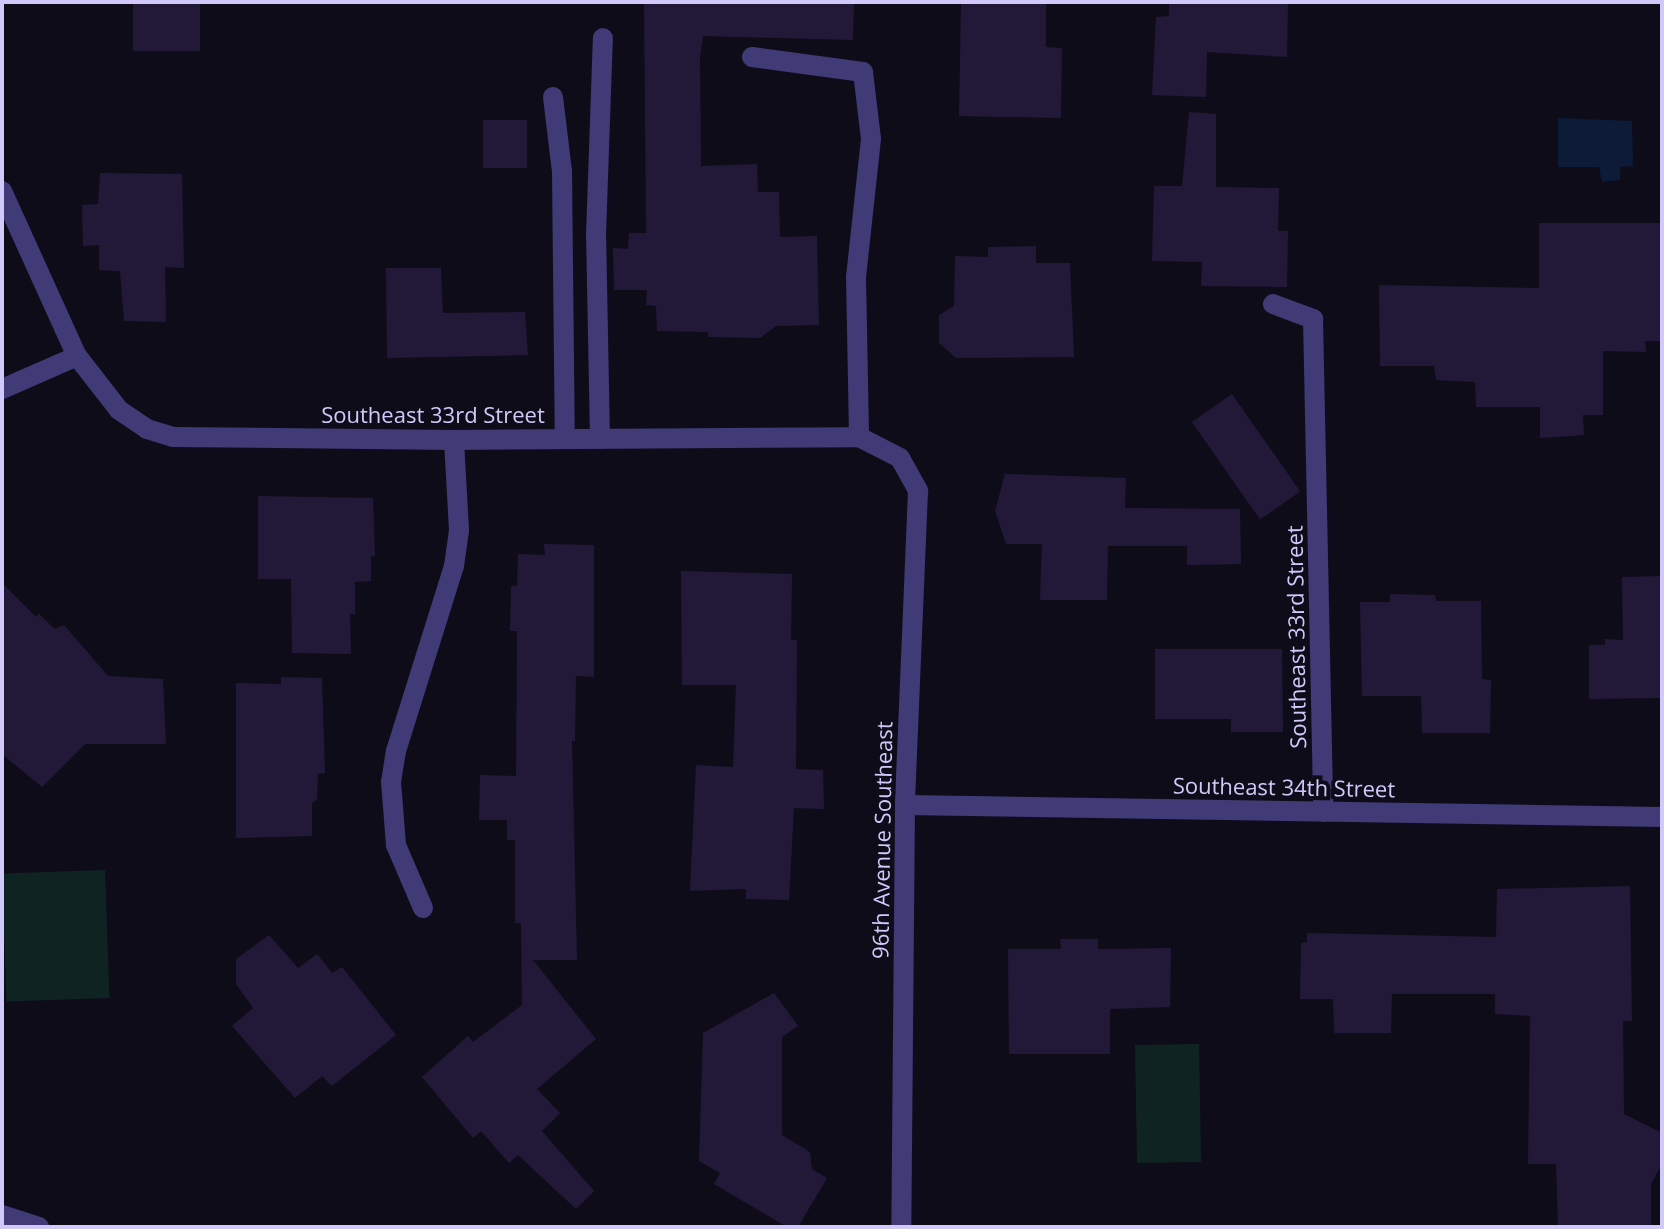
<!DOCTYPE html>
<style>
body{margin:0}
#map{position:relative;width:1664px;height:1229px;overflow:hidden;background:#0f0c1a;font-family:"Open Sans",sans-serif}
div>[style]{position:absolute}
.green>*{inset:0;background:#0f2323;transform-origin:0 0}
.water>*{inset:0;background:#0d1a38}
.building>*{inset:0;background:#221939;transform-origin:0 0}
.service>*{height:20px;margin:-10px;padding:0 10px;transform-origin:10px;border-radius:10px;background:#403a76}
.minor>*{height:20px;margin:-10px;padding:0 10px;transform-origin:10px;border-radius:10px;background:#403a76}
span{translate:-50% -50%;white-space:nowrap;text-align:center;line-height:1.15;-webkit-text-stroke:8px #0f0c1a;paint-order:stroke}
.street-label{font-size:22px;color:#d2c9fb}
.frame{position:absolute;inset:0;border:4px solid #d2c9fb;pointer-events:none}
</style>
<div id="map">
<div class="green">
<div style="left:105px;top:870px;width:128px;height:103px;rotate:88deg"></div>
<div style="left:1199px;top:1044px;width:118px;height:64px;rotate:89deg"></div>
</div>
<div class="water">
<div style="clip-path:polygon(1558px 118px,1632px 121px,1633px 166px,1620px 167px,1620px 180px,1602px 182px,1599px 167px,1558px 167px)"></div>
</div>
<div class="building">
<div style="left:133px;top:2px;width:67px;height:49px"></div>
<div style="clip-path:polygon(644px 2px,854px 2px,853px 40px,703px 36px,700px 58px,701px 166px,757px 164px,758px 192px,779px 192px,780px 237px,817px 236px,819px 325px,776px 326px,760px 338px,708px 337px,708px 332px,657px 331px,656px 306px,646px 305px,647px 290px,614px 290px,613px 248px,628px 249px,629px 233px,646px 233px)"></div>
<div style="clip-path:polygon(961px 2px,1046px 2px,1046px 47px,1062px 48px,1061px 118px,959px 116px)"></div>
<div style="clip-path:polygon(1169px 2px,1288px 2px,1287px 57px,1207px 52px,1206px 97px,1152px 95px,1156px 17px,1169px 16px)"></div>
<div style="clip-path:polygon(1189px 112px,1216px 114px,1216px 187px,1279px 188px,1278px 231px,1288px 231px,1287px 287px,1201px 286px,1202px 262px,1152px 261px,1154px 186px,1182px 186px)"></div>
<div style="left:483px;top:120px;width:44px;height:48px"></div>
<div style="clip-path:polygon(100px 173px,182px 174px,184px 268px,165px 267px,166px 322px,124px 321px,120px 271px,99px 270px,99px 245px,83px 246px,82px 205px,98px 204px)"></div>
<div style="clip-path:polygon(1539px 223px,1662px 223px,1662px 341px,1645px 341px,1646px 352px,1603px 351px,1603px 415px,1583px 415px,1584px 435px,1540px 438px,1540px 407px,1476px 407px,1475px 382px,1436px 380px,1434px 366px,1380px 366px,1379px 285px,1539px 288px)"></div>
<div style="clip-path:polygon(1036px 246px,1036px 263px,1070px 263px,1074px 357px,956px 358px,939px 343px,939px 315px,954px 306px,955px 256px,988px 257px,988px 247px)"></div>
<div style="clip-path:polygon(386px 268px,441px 268px,443px 313px,525px 312px,528px 355px,387px 358px)"></div>
<div style="left:1232px;top:394px;width:119px;height:49px;rotate:55deg"></div>
<div style="clip-path:polygon(1005px 474px,1126px 478px,1125px 508px,1240px 509px,1241px 564px,1187px 565px,1187px 546px,1108px 546px,1107px 600px,1040px 600px,1042px 544px,1006px 544px,995px 511px)"></div>
<div style="clip-path:polygon(258px 496px,373px 498px,375px 556px,371px 556px,371px 581px,355px 582px,355px 614px,350px 614px,351px 654px,292px 653px,291px 579px,258px 579px)"></div>
<div style="clip-path:polygon(544px 544px,594px 545px,594px 677px,576px 676px,575px 741px,572px 741px,577px 960px,533px 960px,596px 1039px,537px 1089px,560px 1113px,542px 1131px,594px 1191px,576px 1209px,518px 1155px,509px 1163px,481px 1131px,473px 1138px,422px 1077px,468px 1036px,473px 1042px,522px 1005px,521px 923px,515px 923px,515px 840px,507px 840px,507px 820px,479px 820px,480px 775px,516px 776px,517px 631px,510px 631px,511px 586px,517px 586px,518px 554px,545px 555px)"></div>
<div style="clip-path:polygon(681px 571px,792px 574px,791px 640px,797px 640px,796px 769px,823px 770px,824px 809px,794px 808px,789px 900px,746px 899px,746px 889px,690px 891px,696px 765px,733px 767px,736px 685px,682px 685px)"></div>
<div style="clip-path:polygon(1662px 576px,1662px 698px,1589px 699px,1589px 645px,1605px 645px,1605px 639px,1623px 640px,1622px 577px)"></div>
<div style="clip-path:polygon(2px 583px,36px 617px,39px 614px,55px 629px,64px 625px,108px 676px,163px 679px,166px 744px,85px 744px,42px 787px,2px 754px)"></div>
<div style="clip-path:polygon(1390px 594px,1435px 595px,1436px 601px,1481px 601px,1482px 679px,1491px 680px,1490px 733px,1422px 733px,1421px 696px,1362px 696px,1360px 602px,1390px 602px)"></div>
<div style="clip-path:polygon(1155px 649px,1282px 649px,1283px 732px,1231px 732px,1231px 719px,1155px 719px)"></div>
<div style="clip-path:polygon(281px 677px,322px 678px,325px 773px,318px 774px,317px 800px,312px 803px,312px 836px,236px 838px,236px 683px,281px 684px)"></div>
<div style="clip-path:polygon(1630px 886px,1632px 1021px,1623px 1021px,1624px 1114px,1662px 1133px,1662px 1164px,1651px 1184px,1651px 1227px,1558px 1227px,1556px 1164px,1528px 1164px,1530px 1016px,1495px 1014px,1495px 994px,1392px 994px,1391px 1033px,1334px 1033px,1333px 999px,1300px 999px,1301px 943px,1307px 942px,1307px 933px,1496px 937px,1497px 889px)"></div>
<div style="clip-path:polygon(269px 935px,298px 968px,317px 954px,332px 973px,342px 967px,396px 1035px,332px 1086px,322px 1076px,295px 1098px,232px 1026px,253px 1008px,236px 984px,236px 959px)"></div>
<div style="clip-path:polygon(1060px 939px,1098px 939px,1098px 949px,1171px 948px,1170px 1007px,1110px 1009px,1110px 1054px,1009px 1054px,1008px 949px,1061px 949px)"></div>
<div style="clip-path:polygon(774px 993px,798px 1026px,782px 1037px,782px 1135px,810px 1152px,812px 1169px,827px 1178px,798px 1227px,787px 1227px,714px 1184px,720px 1173px,699px 1161px,703px 1033px)"></div>
</div>
<div class="service">
<div style="left:752px;top:57px;width:112px;rotate:7.7deg"></div>
<div style="left:863px;top:72px;width:67px;rotate:83.2deg"></div>
<div style="left:871px;top:139px;width:139px;rotate:96.2deg"></div>
<div style="left:856px;top:277px;width:160px;rotate:88.9deg"></div>
<div style="left:553px;top:97px;width:75px;rotate:83.1deg"></div>
<div style="left:562px;top:171px;width:268px;rotate:89.4deg"></div>
<div style="left:1273px;top:304px;width:43px;rotate:20.6deg"></div>
<div style="left:1313px;top:319px;width:493px;rotate:88.8deg"></div>
<div style="left:600px;top:439px;width:204px;rotate:-91.1deg"></div>
<div style="left:596px;top:235px;width:197px;rotate:-88deg"></div>
<div style="left:423px;top:908px;width:69px;rotate:-113.2deg"></div>
<div style="left:396px;top:845px;width:63px;rotate:-94.5deg"></div>
<div style="left:391px;top:782px;width:31px;rotate:-81deg"></div>
<div style="left:396px;top:751px;width:194px;rotate:-72.6deg"></div>
<div style="left:454px;top:566px;width:36px;rotate:-82deg"></div>
<div style="left:459px;top:530px;width:90px;rotate:-93.2deg"></div>
</div>
<div class="minor">
<div style="left:2px;top:191px;width:181px;rotate:65.6deg"></div>
<div style="left:2px;top:389px;width:82px;rotate:-23.7deg"></div>
<div style="left:77px;top:356px;width:68px;rotate:52.1deg"></div>
<div style="left:119px;top:410px;width:34px;rotate:34deg"></div>
<div style="left:147px;top:429px;width:27px;rotate:17deg"></div>
<div style="left:173px;top:437px;width:281px;rotate:0.6deg"></div>
<div style="left:454px;top:440px;width:405px;rotate:-0.4deg"></div>
<div style="left:859px;top:437px;width:46px;rotate:27.1deg"></div>
<div style="left:900px;top:458px;width:38px;rotate:61deg"></div>
<div style="left:918px;top:491px;width:314px;rotate:92.4deg"></div>
<div style="left:905px;top:805px;width:422px;rotate:90.5deg"></div>
<div style="left:905px;top:805px;width:757px;rotate:0.91deg"></div>
<div style="left:2px;top:1215px;width:39px;rotate:18deg"></div>
</div>
<div class="street-label">
<span style="left:433px;top:415px">Southeast 33rd Street</span>
<span style="left:1296px;top:637px;rotate:-91deg">Southeast 33rd Street</span>
<span style="left:1284px;top:787px;rotate:1deg">Southeast 34th Street</span>
<span style="left:882px;top:840px;rotate:-89deg">96th Avenue Southeast</span>
</div>
<div class="frame"></div>
</div>
